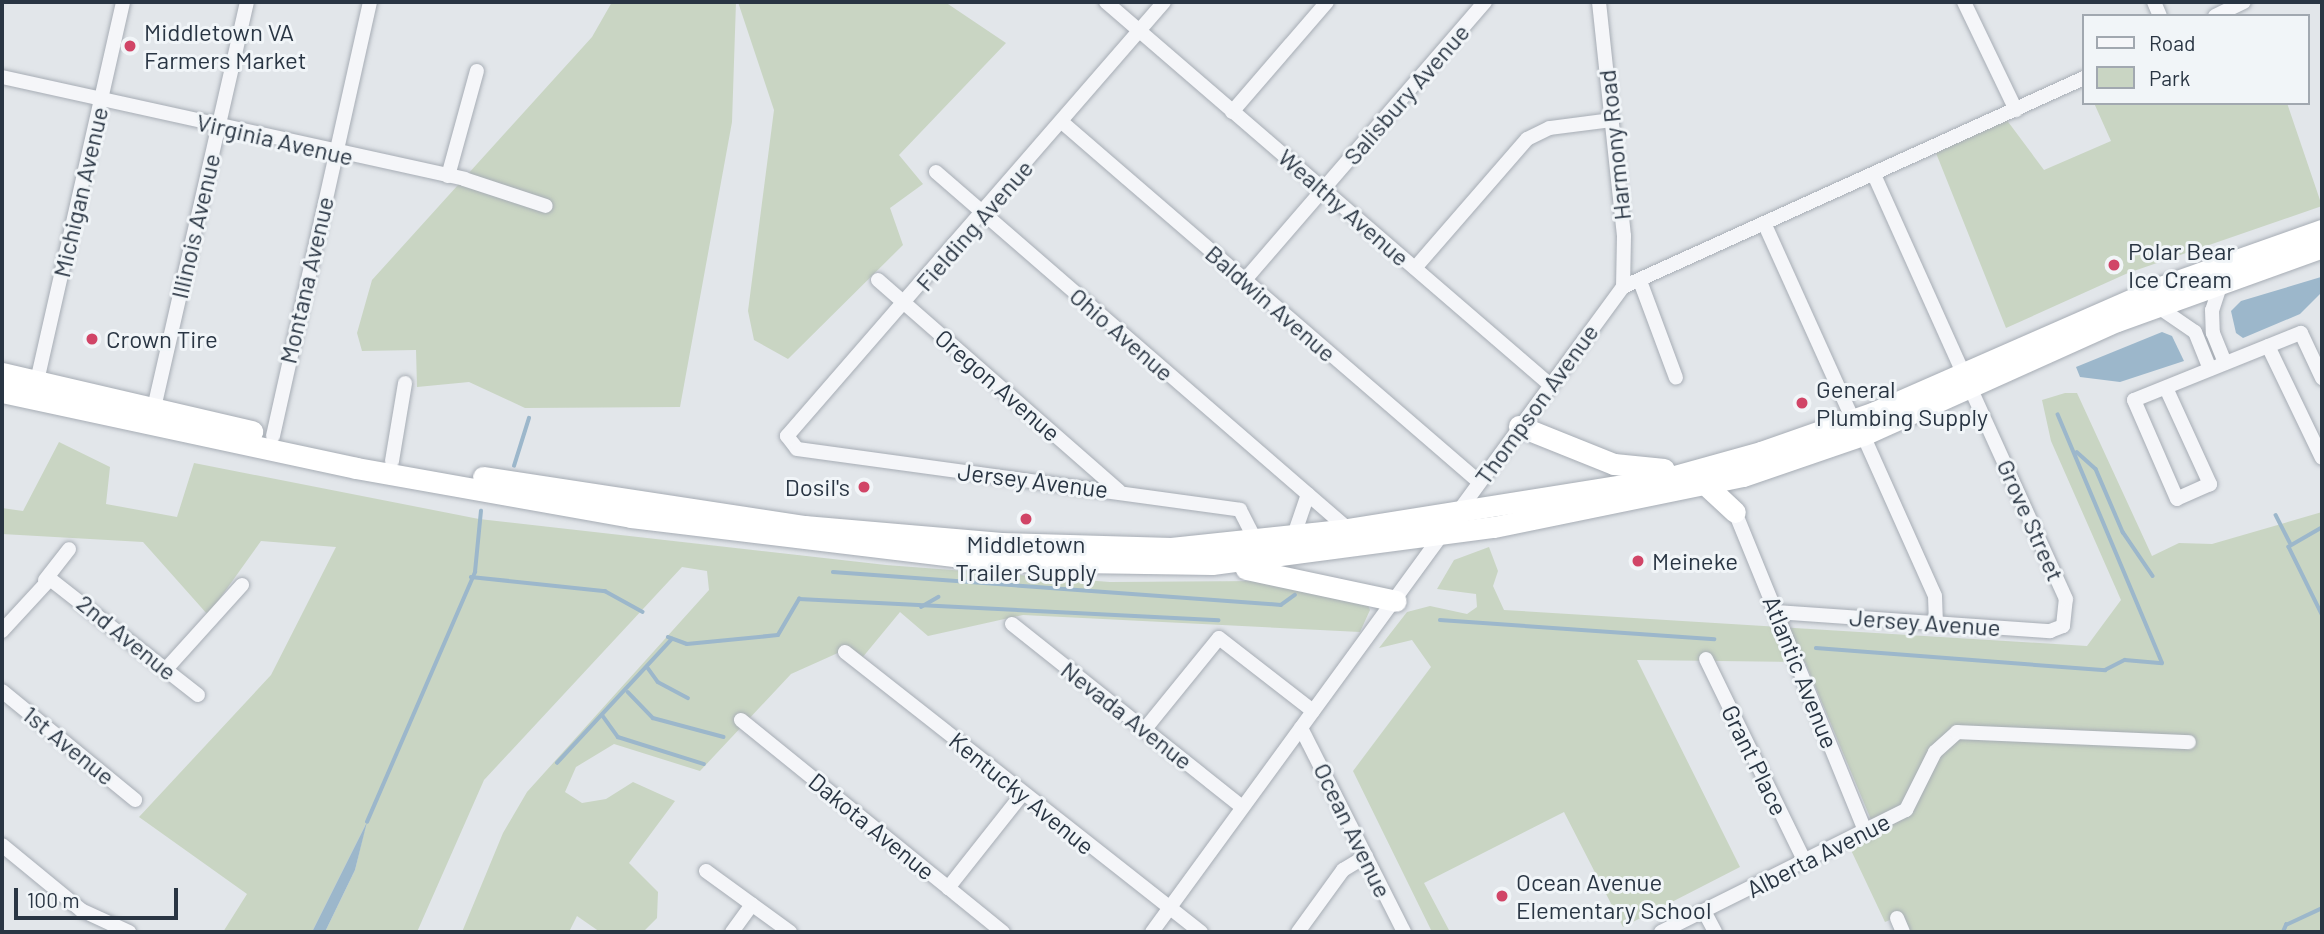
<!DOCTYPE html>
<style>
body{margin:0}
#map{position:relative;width:2324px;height:934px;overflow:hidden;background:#e2e6ea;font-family:Barlow,sans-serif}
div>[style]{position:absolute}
.green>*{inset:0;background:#c9d5c3}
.water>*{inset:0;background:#9cb7cb}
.stream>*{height:3.5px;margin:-1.75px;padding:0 1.75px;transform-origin:1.75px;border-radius:1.75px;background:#9cb7cb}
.roads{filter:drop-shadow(0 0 2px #a7adb5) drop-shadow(0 0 2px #a7adb5)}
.minor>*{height:14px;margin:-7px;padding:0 7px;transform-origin:7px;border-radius:7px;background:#f5f6f9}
.highway>*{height:21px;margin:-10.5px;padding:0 10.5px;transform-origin:10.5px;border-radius:10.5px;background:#fff}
.dots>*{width:19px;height:19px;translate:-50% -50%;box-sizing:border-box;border:4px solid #f1f5f8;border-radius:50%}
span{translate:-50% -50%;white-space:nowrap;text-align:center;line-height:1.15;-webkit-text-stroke:6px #f1f5f8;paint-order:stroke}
.poi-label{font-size:24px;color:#293543}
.left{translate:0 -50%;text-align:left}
.right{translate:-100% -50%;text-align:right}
.street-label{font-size:24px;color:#293543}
.frame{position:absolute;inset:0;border:4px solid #293543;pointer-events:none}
.legend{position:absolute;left:2082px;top:14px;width:228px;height:91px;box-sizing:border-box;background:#f1f5f8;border:2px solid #a1a8b0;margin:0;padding:9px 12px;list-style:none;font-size:21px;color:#293543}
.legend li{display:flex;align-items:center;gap:14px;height:35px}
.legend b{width:35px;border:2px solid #a1a8b0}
.scale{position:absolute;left:14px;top:888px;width:164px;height:32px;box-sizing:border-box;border:4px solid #293543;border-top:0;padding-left:9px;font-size:21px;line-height:24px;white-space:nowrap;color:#293543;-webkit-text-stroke:5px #f1f5f8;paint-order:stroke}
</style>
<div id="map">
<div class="green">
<div style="clip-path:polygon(612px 2px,736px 2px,732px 122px,680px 407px,525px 408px,469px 382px,417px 387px,416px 350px,362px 351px,357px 333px,372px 280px,592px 37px)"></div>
<div style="clip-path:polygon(738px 2px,945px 2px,1006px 43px,899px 155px,923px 184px,890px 208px,903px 245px,788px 359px,754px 340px,748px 311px,774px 110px)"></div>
<div style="clip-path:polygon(2094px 103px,2287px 103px,2322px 206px,2128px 273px,2006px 328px,1936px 153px,2006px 119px,2044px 170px,2111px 141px)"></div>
<div style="clip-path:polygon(2065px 393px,2077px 393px,2152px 556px,2179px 543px,2212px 544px,2322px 512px,2322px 932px,1909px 932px,1902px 915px,1885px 922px,1850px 848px,1877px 834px,1805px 662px,1637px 660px,1740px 867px,1623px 927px,1564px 812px,1424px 883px,1450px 932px,1432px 932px,1353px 771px,1431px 667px,1412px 640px,1379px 648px,1407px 612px,1430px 606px,1467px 614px,1477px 607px,1476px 594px,1437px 589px,1454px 560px,1489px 547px,1498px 571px,1493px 586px,1504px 610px,2087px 646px,2121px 600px,2051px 441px,2042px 400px)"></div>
<div style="clip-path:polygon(59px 442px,110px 467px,106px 504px,177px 517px,194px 463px,479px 519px,886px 565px,1110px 582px,1262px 581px,1367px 603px,1370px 610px,1360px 632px,1023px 615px,928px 636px,900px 612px,862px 658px,849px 648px,791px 674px,700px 771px,614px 744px,576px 767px,565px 792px,582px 803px,606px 799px,633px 782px,675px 801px,629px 863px,658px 892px,657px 918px,643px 932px,600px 932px,577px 916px,569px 932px,462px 932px,503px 833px,527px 792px,709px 590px,707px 571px,682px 567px,484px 780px,417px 932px,325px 932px,355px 870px,366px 824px,312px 932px,223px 932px,247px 894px,139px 817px,271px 675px,336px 547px,261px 541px,208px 615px,143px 542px,2px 534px,2px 508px,23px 511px)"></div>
</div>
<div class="water">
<div style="clip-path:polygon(2321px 277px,2322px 292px,2300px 314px,2243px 338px,2236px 333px,2231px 311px,2241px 301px)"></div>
<div style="clip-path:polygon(2162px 332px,2172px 336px,2184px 361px,2120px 382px,2080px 377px,2076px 367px)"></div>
<div style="clip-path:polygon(367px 822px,355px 870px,325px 932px,312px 932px)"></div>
</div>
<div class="stream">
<div style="left:2077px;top:452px;width:25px;rotate:42deg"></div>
<div style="left:2096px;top:469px;width:69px;rotate:66.8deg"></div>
<div style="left:2123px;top:532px;width:53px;rotate:55.7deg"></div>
<div style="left:514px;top:466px;width:50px;rotate:-72.6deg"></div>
<div style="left:2276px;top:515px;width:31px;rotate:63deg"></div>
<div style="left:2322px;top:528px;width:38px;rotate:150deg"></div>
<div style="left:2289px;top:547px;width:75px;rotate:63.8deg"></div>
<div style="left:833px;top:572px;width:449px;rotate:4.2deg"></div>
<div style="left:1281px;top:605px;width:17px;rotate:-36deg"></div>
<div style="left:471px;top:577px;width:135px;rotate:6deg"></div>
<div style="left:605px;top:591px;width:43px;rotate:28.9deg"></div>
<div style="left:921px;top:607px;width:20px;rotate:-30deg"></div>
<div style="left:1440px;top:620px;width:275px;rotate:4deg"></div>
<div style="left:668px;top:637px;width:20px;rotate:20deg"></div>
<div style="left:687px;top:644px;width:91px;rotate:-5.6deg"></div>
<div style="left:778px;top:635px;width:42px;rotate:-59.7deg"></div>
<div style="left:799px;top:599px;width:420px;rotate:2.9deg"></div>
<div style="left:1816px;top:648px;width:290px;rotate:4.4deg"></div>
<div style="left:2105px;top:670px;width:22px;rotate:-27deg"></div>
<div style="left:2125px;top:660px;width:37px;rotate:5deg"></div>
<div style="left:2162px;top:663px;width:269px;rotate:-112.8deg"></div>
<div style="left:648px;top:668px;width:17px;rotate:54deg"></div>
<div style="left:658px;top:682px;width:34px;rotate:28deg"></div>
<div style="left:628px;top:692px;width:36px;rotate:46deg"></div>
<div style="left:653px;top:718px;width:73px;rotate:15deg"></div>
<div style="left:603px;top:716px;width:26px;rotate:54deg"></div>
<div style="left:618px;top:737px;width:90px;rotate:17.4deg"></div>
<div style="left:557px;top:763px;width:169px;rotate:-47.2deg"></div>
<div style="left:367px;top:822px;width:272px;rotate:-66.6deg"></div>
<div style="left:475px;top:572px;width:61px;rotate:-84.4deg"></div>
<div style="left:2283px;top:932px;width:8px;rotate:-67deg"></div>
<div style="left:2286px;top:925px;width:40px;rotate:-25deg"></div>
</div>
<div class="roads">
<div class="minor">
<div style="left:1106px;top:2px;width:585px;rotate:40.77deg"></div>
<div style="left:1164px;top:2px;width:575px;rotate:130.98deg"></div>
<div style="left:787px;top:436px;width:16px;rotate:52deg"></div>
<div style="left:797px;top:449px;width:447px;rotate:7.8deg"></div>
<div style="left:1240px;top:510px;width:34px;rotate:63deg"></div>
<div style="left:1599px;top:2px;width:235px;rotate:83.9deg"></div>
<div style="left:1624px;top:236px;width:51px;rotate:91.1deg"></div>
<div style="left:1964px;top:2px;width:120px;rotate:64.3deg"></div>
<div style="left:2154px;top:2px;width:15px;rotate:67deg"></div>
<div style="left:2215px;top:16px;width:32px;rotate:-26deg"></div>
<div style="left:2px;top:77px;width:473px;rotate:12.4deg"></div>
<div style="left:464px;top:179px;width:86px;rotate:18.2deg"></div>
<div style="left:1232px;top:112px;width:145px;rotate:-49.2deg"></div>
<div style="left:1063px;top:123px;width:549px;rotate:40.79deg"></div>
<div style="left:936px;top:172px;width:545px;rotate:40.91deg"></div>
<div style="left:448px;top:176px;width:109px;rotate:-74.6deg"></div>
<div style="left:1875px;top:177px;width:215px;rotate:65.8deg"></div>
<div style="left:1765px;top:225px;width:214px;rotate:65.7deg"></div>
<div style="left:1415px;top:268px;width:171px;rotate:-49deg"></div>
<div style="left:1527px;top:139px;width:25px;rotate:-26deg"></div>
<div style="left:1550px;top:128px;width:63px;rotate:-7.4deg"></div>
<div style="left:878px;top:280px;width:320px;rotate:41.2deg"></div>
<div style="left:2222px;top:280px;width:32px;rotate:108deg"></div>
<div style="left:2212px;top:310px;width:23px;rotate:88deg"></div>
<div style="left:2213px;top:333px;width:32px;rotate:68deg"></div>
<div style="left:1244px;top:281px;width:369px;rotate:-49.2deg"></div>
<div style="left:1640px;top:281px;width:103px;rotate:69.6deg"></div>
<div style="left:2157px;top:306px;width:46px;rotate:34.4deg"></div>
<div style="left:2195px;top:332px;width:40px;rotate:68deg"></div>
<div style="left:2268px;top:346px;width:124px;rotate:64.3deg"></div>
<div style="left:37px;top:381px;width:389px;rotate:-77.2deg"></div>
<div style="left:2166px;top:388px;width:106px;rotate:65.4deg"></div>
<div style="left:2210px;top:484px;width:36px;rotate:156deg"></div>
<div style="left:2177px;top:499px;width:108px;rotate:-113.5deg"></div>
<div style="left:2134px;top:400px;width:180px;rotate:-21.9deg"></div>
<div style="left:2301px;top:333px;width:50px;rotate:65deg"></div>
<div style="left:154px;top:408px;width:417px;rotate:-77.1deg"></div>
<div style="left:1863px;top:435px;width:176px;rotate:65.9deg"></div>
<div style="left:1935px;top:596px;width:26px;rotate:88deg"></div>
<div style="left:273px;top:436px;width:445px;rotate:-77.4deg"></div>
<div style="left:392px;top:461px;width:79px;rotate:-80.5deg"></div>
<div style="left:1735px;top:512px;width:347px;rotate:67.8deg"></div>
<div style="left:1456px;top:515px;width:283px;rotate:-53.8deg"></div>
<div style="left:1623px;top:287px;width:506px;rotate:-24.39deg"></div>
<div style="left:1294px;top:535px;width:43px;rotate:-71.1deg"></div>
<div style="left:45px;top:580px;width:39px;rotate:-52deg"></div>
<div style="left:1776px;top:612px;width:275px;rotate:4deg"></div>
<div style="left:2050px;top:631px;width:14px;rotate:-21deg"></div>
<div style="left:2063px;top:626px;width:27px;rotate:-84deg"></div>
<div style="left:2066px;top:599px;width:233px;rotate:-114.4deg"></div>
<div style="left:1012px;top:624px;width:294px;rotate:38.5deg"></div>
<div style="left:2px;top:631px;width:71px;rotate:-47.3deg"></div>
<div style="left:50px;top:579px;width:188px;rotate:38.1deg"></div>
<div style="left:845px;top:652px;width:453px;rotate:38.2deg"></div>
<div style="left:1706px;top:659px;width:226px;rotate:64deg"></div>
<div style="left:167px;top:668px;width:112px;rotate:-47.9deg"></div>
<div style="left:2px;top:691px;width:172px;rotate:39.3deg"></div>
<div style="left:741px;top:720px;width:337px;rotate:39deg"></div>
<div style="left:1301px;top:728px;width:229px;rotate:63.2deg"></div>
<div style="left:1145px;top:729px;width:117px;rotate:-50.9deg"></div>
<div style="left:1219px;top:638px;width:119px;rotate:37.8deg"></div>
<div style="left:2px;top:845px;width:102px;rotate:39.4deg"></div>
<div style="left:81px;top:910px;width:53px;rotate:24.6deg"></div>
<div style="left:706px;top:871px;width:104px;rotate:36deg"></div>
<div style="left:948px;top:888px;width:121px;rotate:-51.7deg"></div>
<div style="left:1704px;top:911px;width:24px;rotate:62deg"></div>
<div style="left:1897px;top:918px;width:15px;rotate:67deg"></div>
<div style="left:732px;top:932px;width:34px;rotate:-54deg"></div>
<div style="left:1152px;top:932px;width:495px;rotate:-53.9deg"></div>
<div style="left:1298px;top:932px;width:77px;rotate:-54deg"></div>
<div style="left:1343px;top:870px;width:27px;rotate:-31deg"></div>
<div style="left:1661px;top:932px;width:274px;rotate:-26.5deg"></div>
<div style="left:1906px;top:810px;width:65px;rotate:-63.4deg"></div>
<div style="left:1935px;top:752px;width:30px;rotate:-42deg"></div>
<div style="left:1957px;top:732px;width:232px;rotate:2.5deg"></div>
</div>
<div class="highway">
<div style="left:2px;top:373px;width:257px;rotate:13.1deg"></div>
<div style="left:2px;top:392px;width:362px;rotate:12.1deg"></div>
<div style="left:356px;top:468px;width:279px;rotate:10.1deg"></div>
<div style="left:631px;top:517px;width:369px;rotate:6.9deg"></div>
<div style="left:997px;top:561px;width:215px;rotate:0.8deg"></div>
<div style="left:1212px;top:564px;width:284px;rotate:-7.5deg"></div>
<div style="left:1494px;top:527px;width:254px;rotate:-11.6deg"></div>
<div style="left:1743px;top:476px;width:127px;rotate:-18.9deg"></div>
<div style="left:1863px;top:435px;width:278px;rotate:-24.2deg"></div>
<div style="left:2117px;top:321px;width:218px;rotate:-19.8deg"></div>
<div style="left:1519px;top:426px;width:102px;rotate:21.8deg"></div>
<div style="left:1614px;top:464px;width:50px;rotate:5.7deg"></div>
<div style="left:483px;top:477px;width:325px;rotate:8.7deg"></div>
<div style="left:804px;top:526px;width:198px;rotate:4.9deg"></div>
<div style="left:1001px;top:543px;width:170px;rotate:1.7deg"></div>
<div style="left:1171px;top:548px;width:178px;rotate:-6.1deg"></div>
<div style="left:1348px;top:529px;width:323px;rotate:-9.1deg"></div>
<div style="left:1667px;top:478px;width:98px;rotate:-15.5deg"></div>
<div style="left:1761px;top:452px;width:121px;rotate:-19.3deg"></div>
<div style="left:1875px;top:412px;width:306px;rotate:-23.7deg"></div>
<div style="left:2155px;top:289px;width:177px;rotate:-19.5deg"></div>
<div style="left:1707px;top:486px;width:38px;rotate:43deg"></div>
<div style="left:1246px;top:569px;width:153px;rotate:12deg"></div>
</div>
</div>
<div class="dots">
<div style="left:130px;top:46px;background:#d14567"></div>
<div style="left:2114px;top:265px;background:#d14567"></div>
<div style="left:92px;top:339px;background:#d14567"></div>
<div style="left:1802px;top:403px;background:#d14567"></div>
<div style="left:864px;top:487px;background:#d14567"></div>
<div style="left:1026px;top:519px;background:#d14567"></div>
<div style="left:1638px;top:561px;background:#d14567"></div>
<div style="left:1502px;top:896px;background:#d14567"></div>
</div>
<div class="poi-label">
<span class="left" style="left:144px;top:46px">Middletown VA<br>Farmers Market</span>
<span class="left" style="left:2128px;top:265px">Polar Bear<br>Ice Cream</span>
<span class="left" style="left:106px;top:339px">Crown Tire</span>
<span class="left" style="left:1816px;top:403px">General<br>Plumbing Supply</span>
<span class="right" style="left:850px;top:487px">Dosil's</span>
<span style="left:1026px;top:558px">Middletown<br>Trailer Supply</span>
<span class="left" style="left:1652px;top:561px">Meineke</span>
<span class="left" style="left:1516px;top:896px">Ocean Avenue<br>Elementary School</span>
</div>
<div class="street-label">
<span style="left:1406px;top:94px;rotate:-49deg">Salisbury Avenue</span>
<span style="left:275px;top:139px;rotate:13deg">Virginia Avenue</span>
<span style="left:1614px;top:145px;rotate:-96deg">Harmony Road</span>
<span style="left:80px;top:192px;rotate:-77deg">Michigan Avenue</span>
<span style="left:1344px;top:207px;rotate:41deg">Wealthy Avenue</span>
<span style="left:974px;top:225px;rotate:-49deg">Fielding Avenue</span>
<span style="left:195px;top:226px;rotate:-77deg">Illinois Avenue</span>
<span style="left:306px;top:280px;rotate:-77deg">Montana Avenue</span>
<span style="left:1271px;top:303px;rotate:41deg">Baldwin Avenue</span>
<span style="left:1122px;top:334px;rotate:41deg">Ohio Avenue</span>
<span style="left:998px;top:385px;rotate:41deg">Oregon Avenue</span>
<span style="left:1536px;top:404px;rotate:-54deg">Thompson Avenue</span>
<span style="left:1033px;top:480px;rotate:7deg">Jersey Avenue</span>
<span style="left:2031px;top:520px;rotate:66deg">Grove Street</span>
<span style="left:1925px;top:622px;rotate:4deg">Jersey Avenue</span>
<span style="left:127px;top:637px;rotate:39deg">2nd Avenue</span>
<span style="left:1801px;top:672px;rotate:68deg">Atlantic Avenue</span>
<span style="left:1127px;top:715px;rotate:38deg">Nevada Avenue</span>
<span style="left:69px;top:745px;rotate:39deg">1st Avenue</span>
<span style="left:1755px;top:760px;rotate:64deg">Grant Place</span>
<span style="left:1022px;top:793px;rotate:39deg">Kentucky Avenue</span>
<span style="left:872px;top:826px;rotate:39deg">Dakota Avenue</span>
<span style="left:1353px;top:830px;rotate:64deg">Ocean Avenue</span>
<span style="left:1818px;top:855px;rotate:-27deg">Alberta Avenue</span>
</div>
<div class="frame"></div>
<ul class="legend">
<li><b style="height:9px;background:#f5f6f9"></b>Road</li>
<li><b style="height:19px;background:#c9d5c3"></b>Park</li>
</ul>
<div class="scale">100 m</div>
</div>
